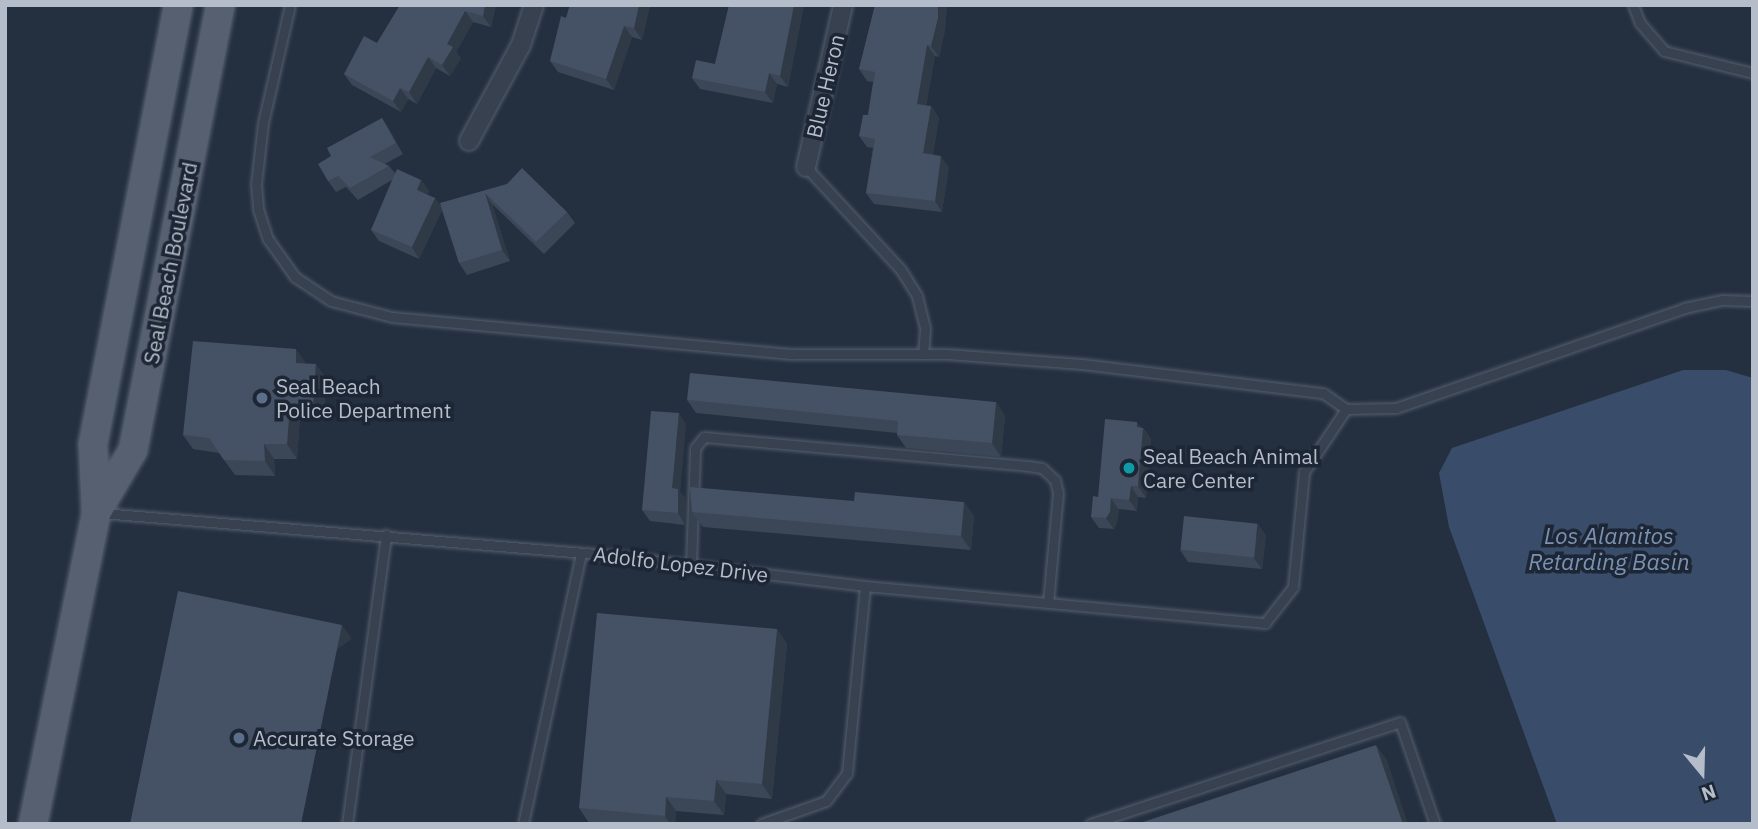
<!DOCTYPE html>
<style>
body{margin:0}
#map{position:relative;width:1758px;height:829px;overflow:hidden;background:#242f40;font-family:"IBM Plex Sans",sans-serif}
div>[style]{position:absolute}
.water>*{inset:0;background:#394c69}
.roads{filter:drop-shadow(0 0 2px #565f6d) drop-shadow(0 0 2px #565f6d)}
.lane>*{height:9px;margin:-4.5px;padding:0 4.5px;transform-origin:4.5px;border-radius:4.5px;background:#384150}
.street>*{height:18px;margin:-9px;padding:0 9px;transform-origin:9px;border-radius:9px;background:#384150}
.primary>*{height:28px;margin:-14px;padding:0 14px;transform-origin:14px;border-radius:14px;background:#576070}
.wall>*{inset:0;background:#3b4656}
.shaded-wall>*{inset:0;background:#303946;transform-origin:0 0}
.building>*{inset:0;background:#455164;transform-origin:0 0}
.dots>*{width:19px;height:19px;translate:-50% -50%;box-sizing:border-box;border:4px solid #1d2635;border-radius:50%}
span{translate:-50% -50%;white-space:nowrap;text-align:center;line-height:1.15;-webkit-text-stroke:7px #1d2635;paint-order:stroke}
.street-label{font-size:21px;color:#b5bcca}
.poi-label{font-size:21px;color:#b5bcca}
.left{translate:0 -50%;text-align:left}
.water-label{font-size:23px;color:#7c91b2;font-style:italic}
.frame{position:absolute;inset:0;border:7px solid #b5bcca;pointer-events:none}
.north{position:absolute;left:1667px;top:738px;width:70px;height:70px;-webkit-text-stroke:5px #1d2635;paint-order:stroke;rotate:161deg;font-size:19px;font-weight:700;line-height:28px;text-align:center;color:#b5bcca}
.north::after{content:'';display:block;margin:auto;width:24px;height:32px;background:#b5bcca;clip-path:polygon(50% 0,100% 100%,50% 72%,0 100%)}
</style>
<div id="map">
<div class="water">
<div style="clip-path:polygon(1683px 370px,1726px 370px,1753px 378px,1753px 824px,1557px 824px,1449px 527px,1439px 473px,1452px 448px)"></div>
</div>
<div class="roads">
<div class="lane">
<div style="left:290px;top:5px;width:121px;rotate:102.9deg"></div>
<div style="left:263px;top:123px;width:61px;rotate:96.5deg"></div>
<div style="left:256px;top:184px;width:25px;rotate:85deg"></div>
<div style="left:258px;top:209px;width:32px;rotate:72deg"></div>
<div style="left:268px;top:239px;width:47px;rotate:54.6deg"></div>
<div style="left:295px;top:277px;width:43px;rotate:33.7deg"></div>
<div style="left:331px;top:301px;width:63px;rotate:14.7deg"></div>
<div style="left:392px;top:317px;width:403px;rotate:5.3deg"></div>
<div style="left:793px;top:354px;width:154px"></div>
<div style="left:947px;top:354px;width:135px;rotate:4.2deg"></div>
<div style="left:1082px;top:364px;width:243px;rotate:6.9deg"></div>
<div style="left:1323px;top:393px;width:28px;rotate:35deg"></div>
<div style="left:1346px;top:409px;width:50px;rotate:-1.1deg"></div>
<div style="left:1396px;top:408px;width:305px;rotate:-19.1deg"></div>
<div style="left:1684px;top:308px;width:39px;rotate:-12deg"></div>
<div style="left:1722px;top:300px;width:31px;rotate:2deg"></div>
<div style="left:1633px;top:5px;width:19px;rotate:69deg"></div>
<div style="left:1640px;top:23px;width:37px;rotate:49deg"></div>
<div style="left:1664px;top:51px;width:92px;rotate:13.9deg"></div>
<div style="left:806px;top:167px;width:140px;rotate:47.3deg"></div>
<div style="left:901px;top:270px;width:31px;rotate:58deg"></div>
<div style="left:917px;top:296px;width:33px;rotate:76deg"></div>
<div style="left:925px;top:328px;width:26px;rotate:94deg"></div>
<div style="left:102px;top:513px;width:509px;rotate:4.74deg"></div>
<div style="left:609px;top:555px;width:258px;rotate:6.9deg"></div>
<div style="left:865px;top:586px;width:402px;rotate:5.3deg"></div>
<div style="left:1265px;top:623px;width:46px;rotate:-52.1deg"></div>
<div style="left:1293px;top:587px;width:116px;rotate:-84.5deg"></div>
<div style="left:1304px;top:472px;width:76px;rotate:-56.3deg"></div>
<div style="left:691px;top:565px;width:117px;rotate:-88deg"></div>
<div style="left:695px;top:448px;width:14px;rotate:-51deg"></div>
<div style="left:704px;top:437px;width:325px;rotate:5.1deg"></div>
<div style="left:1028px;top:466px;width:14px;rotate:8deg"></div>
<div style="left:1042px;top:468px;width:18px;rotate:43deg"></div>
<div style="left:1055px;top:480px;width:13px;rotate:77deg"></div>
<div style="left:1058px;top:493px;width:110px;rotate:95.2deg"></div>
<div style="left:347px;top:824px;width:292px;rotate:-82.3deg"></div>
<div style="left:523px;top:824px;width:277px;rotate:-77.9deg"></div>
<div style="left:761px;top:824px;width:69px;rotate:-19.5deg"></div>
<div style="left:826px;top:801px;width:35px;rotate:-53deg"></div>
<div style="left:847px;top:773px;width:188px;rotate:-84.5deg"></div>
<div style="left:1090px;top:824px;width:326px;rotate:-18.2deg"></div>
<div style="left:1400px;top:722px;width:108px;rotate:71.1deg"></div>
</div>
<div class="street">
<div style="left:469px;top:141px;width:109px;rotate:-61.6deg"></div>
<div style="left:521px;top:45px;width:42px;rotate:-72deg"></div>
<div style="left:806px;top:167px;width:166px;rotate:-77.1deg"></div>
</div>
<div class="primary">
<div style="left:96px;top:513px;width:73px;rotate:-59.6deg"></div>
<div style="left:133px;top:450px;width:453px;rotate:-78.9deg"></div>
<div style="left:33px;top:824px;width:317px;rotate:-78.5deg"></div>
<div style="left:96px;top:513px;width:69px;rotate:-92.5deg"></div>
<div style="left:93px;top:444px;width:447px;rotate:-79deg"></div>
</div>
</div>
<div class="wall">
<div style="clip-path:polygon(400px 5px,496px 5px,491px 27px,473px 22px,456px 52px,461px 58px,450px 76px,436px 68px,417px 104px,408px 99px,401px 112px,352px 85px,344px 74px,377px 43px)"></div>
<div style="clip-path:polygon(570px 5px,650px 5px,642px 40px,632px 37px,614px 90px,558px 72px,550px 61px,566px 18px)"></div>
<div style="clip-path:polygon(729px 5px,804px 5px,788px 87px,777px 84px,773px 103px,700px 89px,692px 78px,715px 64px)"></div>
<div style="clip-path:polygon(875px 5px,947px 5px,945px 30px,939px 57px,935px 56px,926px 106px,931px 106px,939px 118px,933px 154px,949px 167px,942px 212px,874px 204px,866px 193px,873px 148px,867px 147px,859px 136px,868px 115px,873px 82px,867px 81px,859px 69px)"></div>
<div style="clip-path:polygon(382px 118px,389px 129px,403px 154px,385px 164px,389px 166px,395px 173px,421px 180px,429px 191px,427px 195px,435px 198px,442px 208px,507px 184px,567px 212px,575px 223px,544px 254px,492px 204px,510px 261px,467px 275px,459px 263px,442px 210px,419px 259px,379px 241px,371px 230px,392px 180px,358px 200px,346px 187px,336px 192px,328px 181px,331px 156px)"></div>
<div style="clip-path:polygon(306px 364px,327px 379px,323px 420px,300px 417px,297px 459px,274px 459px,275px 476px,235px 475px,219px 453px,193px 449px,183px 435px)"></div>
<div style="clip-path:polygon(687px 400px,996px 402px,1005px 416px,1001px 457px,906px 448px,897px 435px,897px 433px,696px 413px)"></div>
<div style="clip-path:polygon(686px 424px,680px 491px,686px 500px,685px 525px,650px 521px,642px 510px)"></div>
<div style="clip-path:polygon(1141px 428px,1143px 428px,1151px 439px,1146px 498px,1138px 497px,1137px 511px,1119px 509px,1117px 523px,1114px 529px,1099px 528px,1091px 517px,1098px 497px)"></div>
<div style="clip-path:polygon(854px 501px,964px 502px,974px 516px,971px 550px,703px 527px,692px 512px)"></div>
<div style="clip-path:polygon(1266px 535px,1262px 569px,1188px 562px,1180px 550px)"></div>
<div style="clip-path:polygon(777px 629px,787px 644px,772px 799px,726px 794px,724px 815px,676px 811px,675px 824px,589px 823px,579px 808px)"></div>
</div>
<div class="shaded-wall">
<div style="clip-path:polygon(485px 5px,496px 5px,491px 27px,483px 16px)"></div>
<div style="clip-path:polygon(639px 5px,650px 5px,642px 40px,634px 28px)"></div>
<div style="clip-path:polygon(794px 5px,804px 5px,788px 87px,780px 76px)"></div>
<div style="clip-path:polygon(938px 5px,947px 5px,945px 30px,939px 57px,931px 46px)"></div>
<div style="clip-path:polygon(465px 11px,473px 22px,456px 52px,461px 58px,450px 76px,442px 65px,447px 44px)"></div>
<div style="clip-path:polygon(624px 26px,632px 37px,614px 90px,606px 79px)"></div>
<div style="clip-path:polygon(927px 45px,935px 56px,924px 115px,917px 104px)"></div>
<div style="clip-path:polygon(428px 57px,436px 68px,417px 104px,409px 92px)"></div>
<div style="clip-path:polygon(769px 73px,777px 84px,773px 103px,765px 92px)"></div>
<div style="clip-path:polygon(400px 88px,408px 99px,401px 112px,393px 101px)"></div>
<div style="clip-path:polygon(931px 106px,939px 118px,931px 164px,923px 153px)"></div>
<div style="clip-path:polygon(382px 118px,389px 129px,403px 154px,396px 143px)"></div>
<div style="clip-path:polygon(941px 156px,949px 167px,942px 212px,935px 201px)"></div>
<div style="clip-path:polygon(421px 180px,429px 191px,424px 201px,417px 190px)"></div>
<div style="clip-path:polygon(485px 193px,492px 204px,510px 261px,502px 250px)"></div>
<div style="clip-path:polygon(435px 198px,442px 209px,419px 259px,412px 247px)"></div>
<div style="clip-path:polygon(296px 349px,306px 363px,306px 378px,296px 363px)"></div>
<div style="clip-path:polygon(316px 364px,327px 379px,323px 420px,313px 405px)"></div>
<div style="clip-path:polygon(996px 402px,1005px 416px,1001px 457px,992px 443px)"></div>
<div style="clip-path:polygon(290px 403px,300px 417px,297px 459px,287px 444px)"></div>
<div style="clip-path:polygon(679px 413px,686px 424px,680px 491px,686px 500px,685px 525px,678px 513px,672px 488px)"></div>
<div style="clip-path:polygon(1137px 422px,1151px 439px,1146px 498px,1138px 486px)"></div>
<div style="clip-path:polygon(264px 444px,274px 459px,275px 476px,265px 461px)"></div>
<div style="clip-path:polygon(1131px 486px,1138px 497px,1137px 511px,1129px 500px)"></div>
<div style="clip-path:polygon(1111px 498px,1119px 510px,1117px 523px,1114px 529px,1106px 518px)"></div>
<div style="clip-path:polygon(964px 502px,974px 516px,971px 550px,961px 536px)"></div>
<div style="clip-path:polygon(1258px 524px,1266px 535px,1262px 569px,1254px 558px)"></div>
<div style="left:342px;top:625px;width:17px;height:203px;rotate:54deg"></div>
<div style="clip-path:polygon(777px 629px,787px 644px,772px 799px,762px 784px)"></div>
<div style="clip-path:polygon(1376px 745px,1387px 760px,1408px 824px,1403px 824px)"></div>
<div style="clip-path:polygon(716px 780px,726px 794px,724px 815px,714px 801px)"></div>
<div style="clip-path:polygon(666px 797px,676px 811px,675px 824px,670px 824px,665px 816px)"></div>
</div>
<div class="building">
<div style="clip-path:polygon(400px 5px,485px 5px,483px 16px,465px 11px,447px 44px,453px 47px,442px 65px,428px 57px,409px 92px,400px 88px,393px 101px,344px 74px,364px 36px,377px 43px)"></div>
<div style="clip-path:polygon(570px 5px,639px 5px,634px 28px,624px 26px,606px 79px,550px 61px,561px 16px,566px 18px)"></div>
<div style="clip-path:polygon(729px 5px,794px 5px,780px 76px,769px 73px,765px 92px,692px 78px,696px 60px,715px 64px)"></div>
<div style="clip-path:polygon(875px 5px,938px 5px,938px 18px,931px 46px,927px 45px,917px 104px,931px 106px,923px 153px,941px 156px,935px 201px,866px 193px,875px 139px,859px 136px,863px 115px,868px 115px,875px 72px,859px 69px)"></div>
<div style="clip-path:polygon(382px 118px,396px 143px,370px 157px,389px 166px,350px 188px,338px 176px,328px 181px,318px 164px,331px 156px,327px 148px)"></div>
<div style="clip-path:polygon(522px 168px,567px 212px,536px 242px,485px 193px,502px 250px,459px 263px,440px 203px,507px 184px)"></div>
<div style="clip-path:polygon(397px 169px,421px 180px,417px 190px,435px 198px,412px 247px,371px 230px)"></div>
<div style="clip-path:polygon(193px 341px,296px 349px,296px 363px,316px 364px,313px 405px,290px 403px,287px 444px,264px 444px,265px 461px,224px 460px,209px 438px,183px 435px)"></div>
<div style="clip-path:polygon(690px 373px,996px 402px,992px 443px,897px 435px,898px 421px,687px 400px)"></div>
<div style="clip-path:polygon(651px 411px,679px 413px,672px 488px,678px 489px,678px 513px,642px 510px)"></div>
<div style="clip-path:polygon(1105px 419px,1137px 422px,1137px 427px,1143px 428px,1138px 486px,1131px 486px,1129px 500px,1101px 497px,1111px 498px,1110px 512px,1106px 518px,1091px 517px,1093px 496px,1098px 497px)"></div>
<div style="clip-path:polygon(690px 487px,854px 501px,855px 492px,964px 502px,961px 536px,692px 512px)"></div>
<div style="left:1184px;top:516px;width:74px;height:34px;rotate:6deg"></div>
<div style="clip-path:polygon(178px 591px,342px 625px,301px 824px,130px 824px)"></div>
<div style="clip-path:polygon(597px 613px,777px 629px,762px 784px,716px 780px,714px 801px,666px 797px,665px 816px,579px 808px)"></div>
<div style="clip-path:polygon(1376px 745px,1403px 824px,1137px 824px)"></div>
</div>
<div class="dots">
<div style="left:262px;top:398px;background:#5c6f8a"></div>
<div style="left:1129px;top:468px;background:#0f9aa8"></div>
<div style="left:239px;top:738px;background:#5c6f8a"></div>
</div>
<div class="street-label">
<span style="left:825px;top:86px;rotate:-77deg">Blue Heron</span>
<span style="left:170px;top:263px;rotate:-79deg">Seal Beach Boulevard</span>
<span style="left:681px;top:564px;rotate:7deg">Adolfo Lopez Drive</span>
</div>
<div class="poi-label">
<span class="left" style="left:276px;top:398px">Seal Beach<br>Police Department</span>
<span class="left" style="left:1143px;top:468px">Seal Beach Animal<br>Care Center</span>
<span class="left" style="left:253px;top:738px">Accurate Storage</span>
</div>
<div class="water-label">
<span style="left:1609px;top:548px">Los Alamitos<br>Retarding Basin</span>
</div>
<div class="frame"></div>
<div class="north">N</div>
</div>
